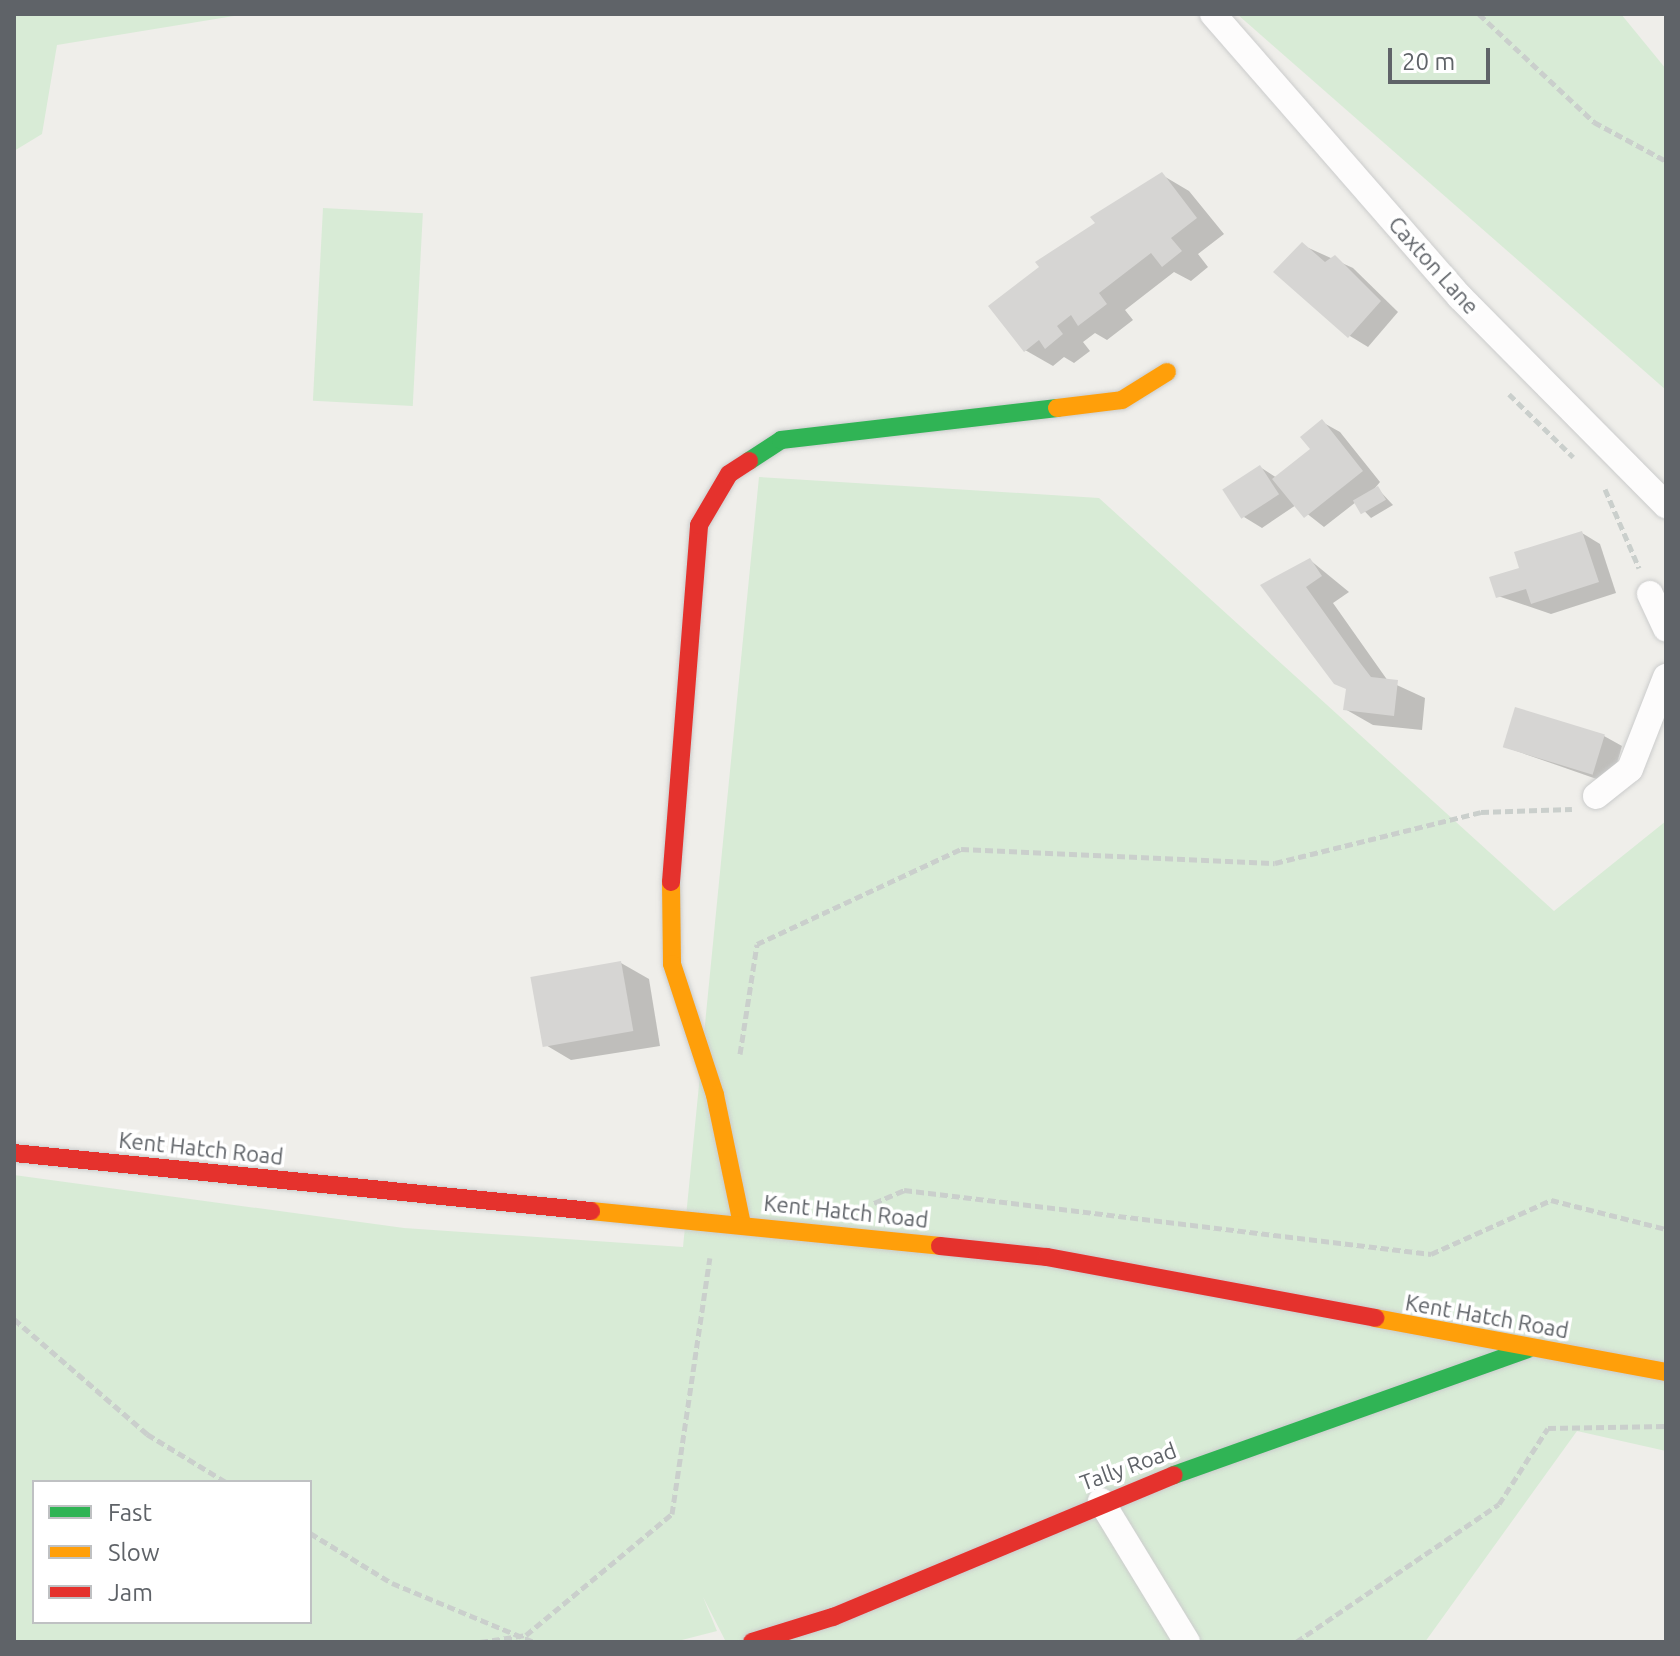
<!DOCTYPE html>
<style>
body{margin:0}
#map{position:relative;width:1680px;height:1656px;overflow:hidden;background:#efeeea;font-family:Ubuntu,sans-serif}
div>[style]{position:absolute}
.green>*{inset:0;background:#d8ebd6;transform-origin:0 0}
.shadow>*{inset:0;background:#0003}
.building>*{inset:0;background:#d6d5d3;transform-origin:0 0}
.path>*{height:5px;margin-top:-2.5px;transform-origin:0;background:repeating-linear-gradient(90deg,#cacfcc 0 8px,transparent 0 12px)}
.roads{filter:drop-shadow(0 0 2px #cbcccc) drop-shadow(0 0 2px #cbcccc)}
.street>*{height:26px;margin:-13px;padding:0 13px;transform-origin:13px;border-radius:13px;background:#fdfcfc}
.fast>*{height:18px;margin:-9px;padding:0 9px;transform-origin:9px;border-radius:9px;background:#30b455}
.slow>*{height:18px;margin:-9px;padding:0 9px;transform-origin:9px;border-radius:9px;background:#ff9f0a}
.jam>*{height:18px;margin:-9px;padding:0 9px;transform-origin:9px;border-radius:9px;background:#e5322d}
span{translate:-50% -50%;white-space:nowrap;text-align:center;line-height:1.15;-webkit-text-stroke:7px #fff;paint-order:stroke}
.street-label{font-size:22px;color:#5f6368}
.frame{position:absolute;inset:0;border:16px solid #5f6368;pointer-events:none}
.legend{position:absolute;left:32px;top:1480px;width:280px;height:144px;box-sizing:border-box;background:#fff;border:2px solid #bfc1c3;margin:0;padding:10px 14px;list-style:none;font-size:24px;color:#5f6368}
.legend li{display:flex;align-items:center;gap:16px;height:40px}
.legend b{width:40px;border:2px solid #bfc1c3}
.scale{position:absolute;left:1388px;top:48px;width:102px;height:36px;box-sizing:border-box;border:4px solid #5f6368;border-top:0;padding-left:10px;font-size:24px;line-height:28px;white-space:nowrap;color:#5f6368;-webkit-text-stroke:6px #fff;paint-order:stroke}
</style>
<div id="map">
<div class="green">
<div style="clip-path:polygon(14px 14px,246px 14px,57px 45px,42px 134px,14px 151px)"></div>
<div style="clip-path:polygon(1237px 14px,1621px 14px,1666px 69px,1666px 390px)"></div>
<div style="left:323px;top:208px;width:100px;height:193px;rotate:3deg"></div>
<div style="clip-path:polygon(evenodd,759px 477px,1099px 498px,1554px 911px,1666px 821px,1666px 1451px,1577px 1431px,1425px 1642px,726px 1642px,703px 1597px,717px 1631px,674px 1642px,14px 1642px,14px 1175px,404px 1228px,683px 1247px,759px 477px,34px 1482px,310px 1482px,310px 1622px,34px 1622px,34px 1482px)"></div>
</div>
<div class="shadow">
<div style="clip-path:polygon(1162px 175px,1189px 191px,1224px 234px,1198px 254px,1208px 267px,1191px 281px,1174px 272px,1125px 310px,1133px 320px,1107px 340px,1095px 333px,1083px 342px,1090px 351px,1074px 363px,1064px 357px,1053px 366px,1025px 350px,1098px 224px)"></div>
<div style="clip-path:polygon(1302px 245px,1353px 268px,1398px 312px,1368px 347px,1350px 336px)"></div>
<div style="clip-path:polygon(1322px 422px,1340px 432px,1380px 482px,1370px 494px,1378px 489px,1393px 505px,1371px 518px,1356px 502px,1324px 527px,1296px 505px,1262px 528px,1244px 517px,1260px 467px,1277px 478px,1312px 449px)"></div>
<div style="clip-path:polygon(1582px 533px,1600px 544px,1616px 593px,1551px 614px,1498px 596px,1521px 569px)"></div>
<div style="clip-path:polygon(1310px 560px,1349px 592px,1333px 603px,1388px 681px,1425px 698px,1422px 730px,1373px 725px,1345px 709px,1348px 690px,1263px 585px)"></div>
<div style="clip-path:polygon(1604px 736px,1622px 746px,1611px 784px,1505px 747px)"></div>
<div style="clip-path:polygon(621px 963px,649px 979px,660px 1046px,571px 1060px,544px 1044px)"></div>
</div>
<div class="building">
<div style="clip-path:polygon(1162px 172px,1197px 218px,1171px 238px,1182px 251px,1162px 267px,1151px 253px,1099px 293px,1107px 304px,1078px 326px,1071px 315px,1057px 326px,1063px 334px,1045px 349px,1039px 340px,1024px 352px,988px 306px,1039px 267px,1035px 262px,1095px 223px,1090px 217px)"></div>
<div style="clip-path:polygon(1302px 242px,1325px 262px,1335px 255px,1381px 301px,1348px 338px,1273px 272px)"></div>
<div style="clip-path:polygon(1322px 419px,1363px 471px,1304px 518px,1272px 479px,1310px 449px,1300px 437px)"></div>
<div style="left:1260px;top:465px;width:35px;height:45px;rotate:57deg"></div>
<div style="left:1378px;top:486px;width:16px;height:29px;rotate:60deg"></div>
<div style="clip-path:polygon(1582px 531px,1599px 582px,1531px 604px,1526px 589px,1496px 598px,1489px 577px,1519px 568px,1514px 552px)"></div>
<div style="clip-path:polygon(1310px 558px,1322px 576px,1306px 587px,1361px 664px,1371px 677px,1398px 680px,1394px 716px,1343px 710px,1346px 689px,1334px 684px,1260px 585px)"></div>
<div style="left:1515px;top:707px;width:94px;height:42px;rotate:17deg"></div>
<div style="left:621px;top:961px;width:71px;height:92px;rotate:80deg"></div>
</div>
<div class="path">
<div style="left:1479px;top:14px;width:158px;rotate:43.2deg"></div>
<div style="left:1594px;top:122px;width:82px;rotate:28.4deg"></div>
<div style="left:1509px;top:394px;width:90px;rotate:44.5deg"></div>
<div style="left:1605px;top:489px;width:86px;rotate:66.7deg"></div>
<div style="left:740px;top:1054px;width:111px;rotate:-81.2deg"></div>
<div style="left:757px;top:944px;width:225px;rotate:-25deg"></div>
<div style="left:961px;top:849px;width:314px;rotate:2.6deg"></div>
<div style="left:1275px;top:863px;width:212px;rotate:-13.9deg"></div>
<div style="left:1481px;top:812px;width:91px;rotate:-1.9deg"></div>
<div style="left:874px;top:1203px;width:33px;rotate:-23deg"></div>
<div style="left:904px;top:1190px;width:531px;rotate:6.92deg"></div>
<div style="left:1431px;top:1254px;width:132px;rotate:-24.2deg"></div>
<div style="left:1551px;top:1200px;width:119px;rotate:14.2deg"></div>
<div style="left:14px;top:1319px;width:176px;rotate:40.8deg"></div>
<div style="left:147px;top:1434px;width:92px;rotate:31.3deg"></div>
<div style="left:310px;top:1533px;width:96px;rotate:31.4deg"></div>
<div style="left:392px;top:1583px;width:154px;rotate:22.6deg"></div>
<div style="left:480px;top:1642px;width:47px;rotate:-8.7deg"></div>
<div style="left:526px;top:1635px;width:190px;rotate:-39.7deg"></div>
<div style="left:672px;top:1514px;width:259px;rotate:-81.6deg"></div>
<div style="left:1296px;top:1642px;width:245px;rotate:-34.2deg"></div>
<div style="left:1499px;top:1504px;width:90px;rotate:-57.2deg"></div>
<div style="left:1548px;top:1428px;width:118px;rotate:-1deg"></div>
</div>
<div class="roads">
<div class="street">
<div style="left:1213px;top:14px;width:376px;rotate:48.9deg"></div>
<div style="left:1460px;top:297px;width:293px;rotate:45.3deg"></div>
<div style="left:1650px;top:594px;width:38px;rotate:65deg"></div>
<div style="left:1596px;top:796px;width:43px;rotate:-38.5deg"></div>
<div style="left:1630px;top:769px;width:99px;rotate:-68.6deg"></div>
<div style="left:1101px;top:1501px;width:165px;rotate:58.6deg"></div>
</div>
<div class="fast">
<div style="left:749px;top:461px;width:38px;rotate:-33deg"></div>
<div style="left:781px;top:440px;width:278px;rotate:-6.6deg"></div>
<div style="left:1174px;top:1475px;width:375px;rotate:-19.6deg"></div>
</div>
<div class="slow">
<div style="left:1057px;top:408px;width:65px;rotate:-7deg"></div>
<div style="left:1122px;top:400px;width:53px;rotate:-31.9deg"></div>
<div style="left:671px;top:882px;width:82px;rotate:89.3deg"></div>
<div style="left:672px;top:964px;width:138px;rotate:71.8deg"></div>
<div style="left:715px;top:1095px;width:132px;rotate:78.2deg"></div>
<div style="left:591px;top:1211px;width:351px;rotate:5.7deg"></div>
<div style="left:1375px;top:1318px;width:296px;rotate:10.5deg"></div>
</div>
<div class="jam">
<div style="left:671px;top:882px;width:358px;rotate:-85.5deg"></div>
<div style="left:699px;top:525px;width:59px;rotate:-59.5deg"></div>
<div style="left:729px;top:474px;width:24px;rotate:-33deg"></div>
<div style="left:14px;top:1153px;width:580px;rotate:5.74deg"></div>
<div style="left:940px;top:1246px;width:108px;rotate:5.9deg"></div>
<div style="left:1047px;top:1257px;width:334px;rotate:10.5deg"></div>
<div style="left:752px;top:1642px;width:85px;rotate:-17.2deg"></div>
<div style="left:833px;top:1617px;width:369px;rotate:-22.6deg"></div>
</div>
</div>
<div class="street-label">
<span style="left:1434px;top:265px;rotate:48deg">Caxton Lane</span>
<span style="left:201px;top:1148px;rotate:6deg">Kent Hatch Road</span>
<span style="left:846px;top:1211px;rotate:6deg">Kent Hatch Road</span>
<span style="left:1487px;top:1316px;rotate:10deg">Kent Hatch Road</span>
<span style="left:1128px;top:1466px;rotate:-20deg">Tally Road</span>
</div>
<div class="frame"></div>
<ul class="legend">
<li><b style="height:10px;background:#30b455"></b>Fast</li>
<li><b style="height:10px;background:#ff9f0a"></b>Slow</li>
<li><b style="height:10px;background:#e5322d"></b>Jam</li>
</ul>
<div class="scale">20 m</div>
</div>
